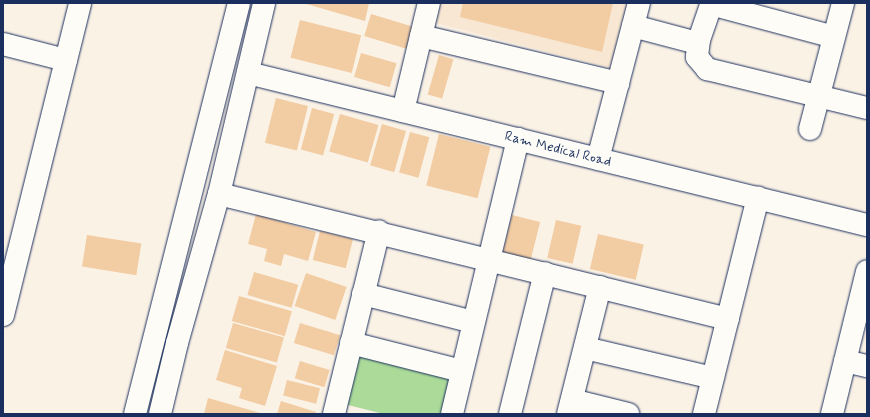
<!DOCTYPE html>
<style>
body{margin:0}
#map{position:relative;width:870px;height:417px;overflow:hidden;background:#fbf2e6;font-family:Mynerve,sans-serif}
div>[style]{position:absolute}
.built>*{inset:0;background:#f8e7d2}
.green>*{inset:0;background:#abda99}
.building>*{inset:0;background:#f2cca2;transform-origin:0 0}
.roads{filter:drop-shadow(0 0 1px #1b2f5e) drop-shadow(0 0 1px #1b2f5e)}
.minor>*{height:22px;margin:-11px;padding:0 11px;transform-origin:11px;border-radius:11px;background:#fdfcf7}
.tertiary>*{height:22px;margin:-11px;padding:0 11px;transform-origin:11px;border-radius:11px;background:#fdfcf7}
span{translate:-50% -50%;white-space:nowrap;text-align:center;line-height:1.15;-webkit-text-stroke:3.5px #fdfcf7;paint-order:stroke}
.street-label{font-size:14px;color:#1b2f5e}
.frame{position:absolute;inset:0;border:4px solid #1b2f5e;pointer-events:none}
</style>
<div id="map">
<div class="built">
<div style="clip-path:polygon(440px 3px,628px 3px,611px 68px,435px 23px)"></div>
</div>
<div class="green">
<div style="clip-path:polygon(357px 352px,452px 376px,443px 414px,384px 414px,344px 404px)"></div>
</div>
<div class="building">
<div style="clip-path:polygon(303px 3px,369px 3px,365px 21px)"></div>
<div style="clip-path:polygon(463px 3px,613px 3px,602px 52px,460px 17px)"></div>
<div style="left:371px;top:14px;width:44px;height:23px;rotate:17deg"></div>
<div style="left:300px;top:20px;width:63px;height:39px;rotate:14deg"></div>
<div style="left:361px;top:53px;width:37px;height:25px;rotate:16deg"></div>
<div style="left:439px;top:55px;width:15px;height:41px;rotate:16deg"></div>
<div style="left:276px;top:98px;width:33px;height:46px;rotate:14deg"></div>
<div style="left:312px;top:108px;width:23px;height:43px;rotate:15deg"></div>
<div style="left:340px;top:114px;width:40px;height:39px;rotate:16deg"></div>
<div style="left:382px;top:124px;width:25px;height:43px;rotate:16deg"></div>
<div style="left:410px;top:132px;width:20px;height:42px;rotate:15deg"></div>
<div style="left:439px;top:134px;width:53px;height:53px;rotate:14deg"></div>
<div style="clip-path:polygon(256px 214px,316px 232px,308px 261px,284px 254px,281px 266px,264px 261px,267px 249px,248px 244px)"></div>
<div style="left:512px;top:215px;width:29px;height:43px;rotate:14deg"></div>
<div style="left:556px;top:220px;width:26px;height:39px;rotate:13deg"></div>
<div style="left:320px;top:231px;width:34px;height:30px;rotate:14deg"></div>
<div style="left:598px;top:234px;width:47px;height:36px;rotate:13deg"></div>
<div style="left:87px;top:235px;width:55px;height:32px;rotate:9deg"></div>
<div style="left:254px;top:272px;width:46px;height:24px;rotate:16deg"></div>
<div style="left:306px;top:273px;width:43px;height:35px;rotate:19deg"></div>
<div style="left:239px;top:296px;width:55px;height:26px;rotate:16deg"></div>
<div style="left:233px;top:323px;width:53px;height:26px;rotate:16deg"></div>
<div style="left:300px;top:323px;width:42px;height:21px;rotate:17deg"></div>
<div style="clip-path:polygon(225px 350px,277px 366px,265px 406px,239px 398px,242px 388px,216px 380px)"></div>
<div style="left:300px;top:361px;width:31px;height:18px;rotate:17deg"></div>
<div style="left:287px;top:380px;width:34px;height:16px;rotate:14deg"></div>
<div style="clip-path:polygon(208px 398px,264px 414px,204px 414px)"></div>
<div style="clip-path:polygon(281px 401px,316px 412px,315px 414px,277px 414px)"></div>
</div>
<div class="roads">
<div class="minor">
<div style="left:711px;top:4px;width:127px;rotate:15deg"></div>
<div style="left:633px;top:26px;width:62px;rotate:14.9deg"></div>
<div style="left:693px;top:42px;width:6px;rotate:-18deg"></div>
<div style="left:699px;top:40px;width:39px;rotate:-71deg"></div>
<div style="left:421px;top:36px;width:203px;rotate:13.4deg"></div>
<div style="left:699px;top:40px;width:17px;rotate:97deg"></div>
<div style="left:697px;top:57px;width:16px;rotate:50deg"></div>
<div style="left:707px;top:69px;width:165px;rotate:13.7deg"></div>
<div style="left:3px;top:44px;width:65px;rotate:14.3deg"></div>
<div style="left:248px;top:73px;width:637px;rotate:13.8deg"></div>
<div style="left:403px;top:111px;width:111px;rotate:-76.5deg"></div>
<div style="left:810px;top:129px;width:130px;rotate:-75.3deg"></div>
<div style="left:598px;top:159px;width:161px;rotate:-75.3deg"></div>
<div style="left:219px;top:194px;width:524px;rotate:13.8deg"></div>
<div style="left:363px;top:294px;width:114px;rotate:14.2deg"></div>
<div style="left:3px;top:315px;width:321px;rotate:-76.1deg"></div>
<div style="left:351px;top:343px;width:114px;rotate:14.2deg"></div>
<div style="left:585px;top:348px;width:131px;rotate:13.2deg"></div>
<div style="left:845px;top:361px;width:23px;rotate:13deg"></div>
<div style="left:572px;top:400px;width:58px;rotate:14deg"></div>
<div style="left:334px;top:414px;width:188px;rotate:-76.2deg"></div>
<div style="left:452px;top:414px;width:283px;rotate:-76.5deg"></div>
<div style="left:510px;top:414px;width:145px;rotate:-76.1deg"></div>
<div style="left:568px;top:414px;width:131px;rotate:-75.9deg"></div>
<div style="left:704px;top:414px;width:223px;rotate:-76deg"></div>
<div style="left:832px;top:414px;width:147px;rotate:-76.2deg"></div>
</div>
<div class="tertiary">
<div style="left:135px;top:414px;width:424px;rotate:-75.8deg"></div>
<div style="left:160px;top:414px;width:73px;rotate:-76.5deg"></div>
<div style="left:177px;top:343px;width:155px;rotate:-74.3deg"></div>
<div style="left:219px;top:194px;width:196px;rotate:-76.7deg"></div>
</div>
</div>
<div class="street-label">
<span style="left:558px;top:149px;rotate:14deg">Ram Medical Road</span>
</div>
<div class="frame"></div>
</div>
